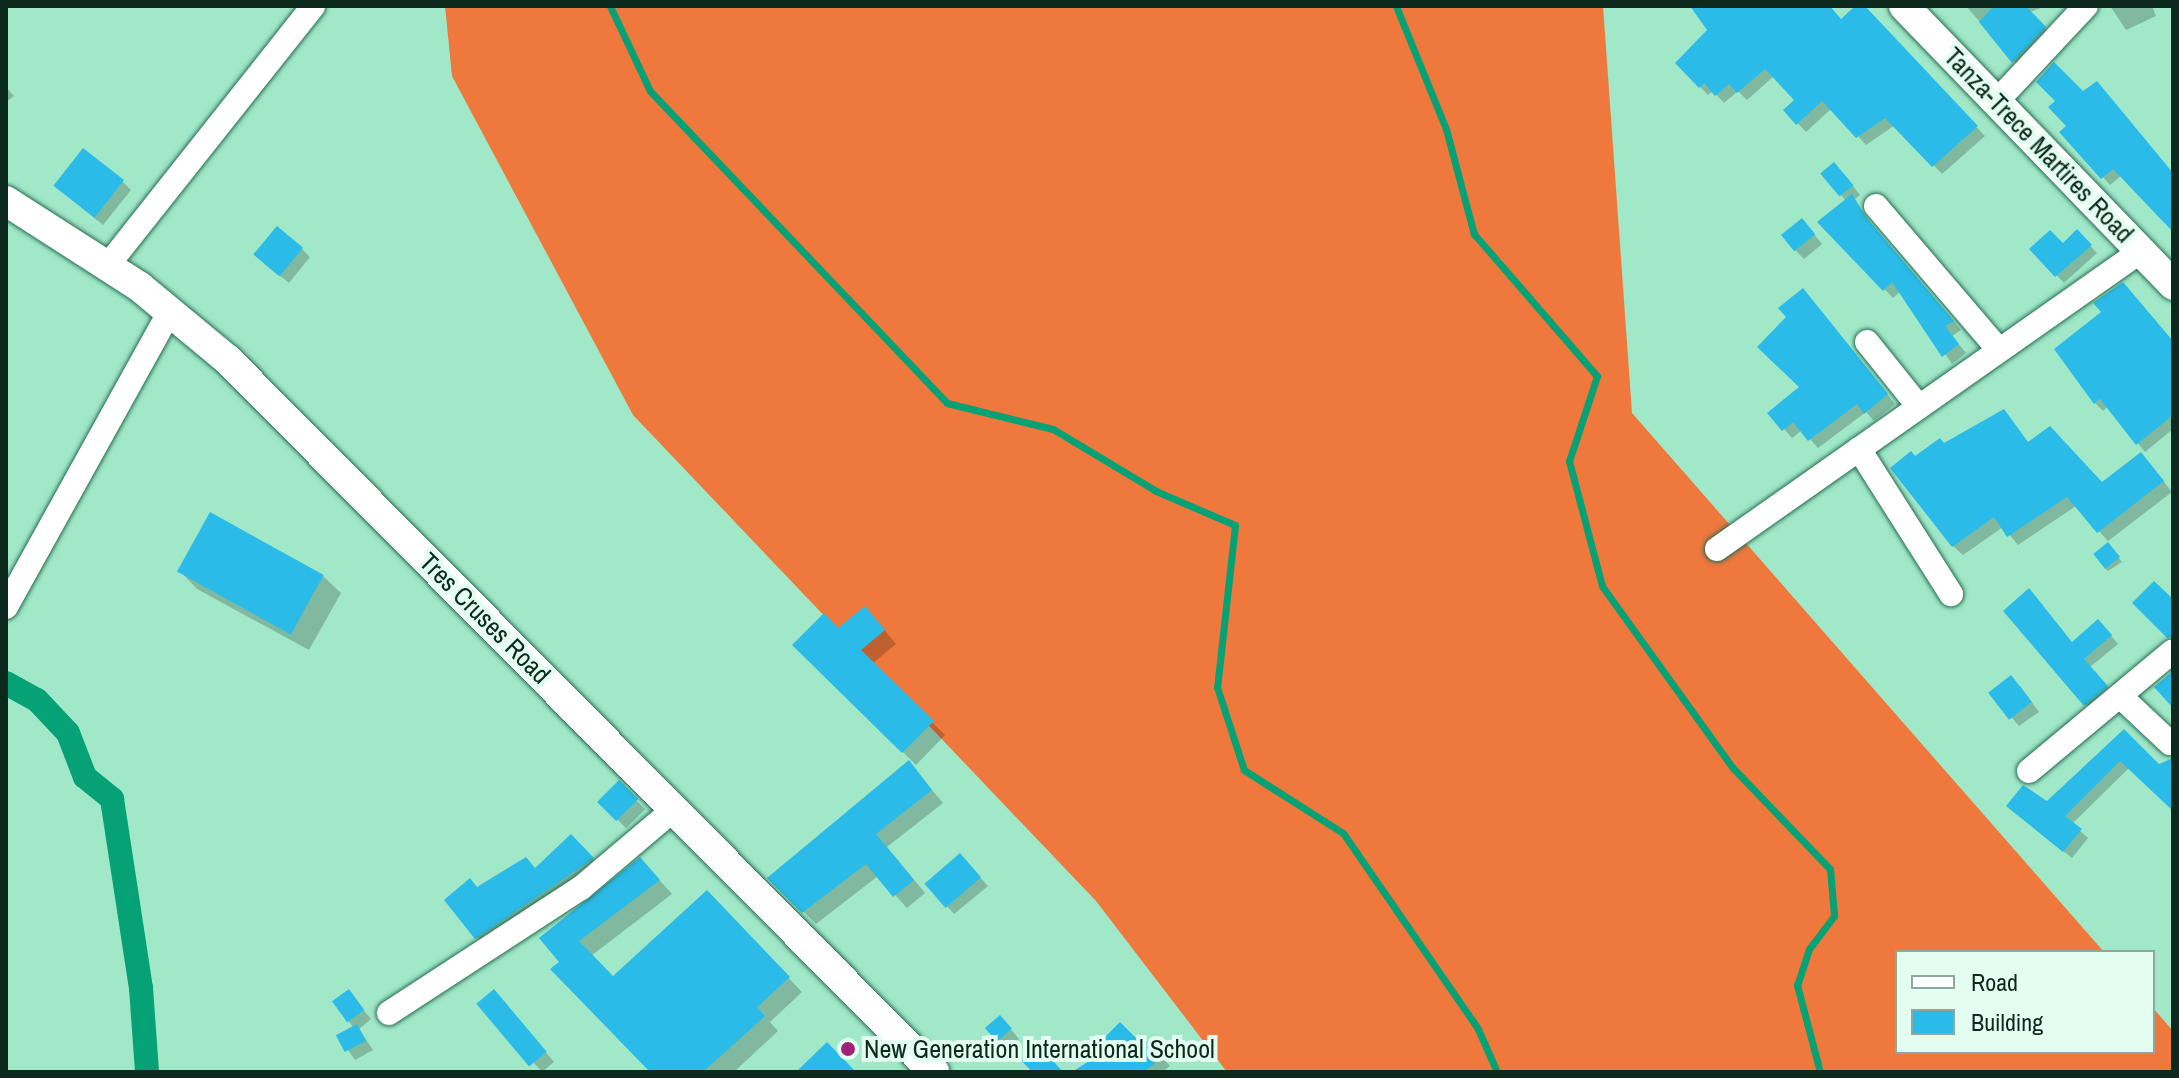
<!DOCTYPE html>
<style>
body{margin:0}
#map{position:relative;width:2179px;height:1078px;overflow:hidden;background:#a1e8c8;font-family:"Archivo Narrow",sans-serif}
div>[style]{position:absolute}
.forest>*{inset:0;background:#ef783c}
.shadow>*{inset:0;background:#0003;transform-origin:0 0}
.stream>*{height:7px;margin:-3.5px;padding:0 3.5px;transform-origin:3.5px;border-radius:3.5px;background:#06a175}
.canal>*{height:24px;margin:-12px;padding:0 12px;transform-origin:12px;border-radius:12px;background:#06a175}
.building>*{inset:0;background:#2bbbe9;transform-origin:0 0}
.roads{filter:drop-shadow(0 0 2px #266d53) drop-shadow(0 0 2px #266d53)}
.minor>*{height:24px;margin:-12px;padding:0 12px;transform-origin:12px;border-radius:12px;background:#fff}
.major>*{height:30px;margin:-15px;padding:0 15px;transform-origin:15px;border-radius:15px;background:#fff}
.dots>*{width:22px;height:22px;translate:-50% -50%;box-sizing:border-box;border:4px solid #e3fef1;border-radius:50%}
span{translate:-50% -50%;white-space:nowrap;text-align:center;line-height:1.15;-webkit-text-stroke:8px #e3fef1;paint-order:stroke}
.street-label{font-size:26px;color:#0c291e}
.poi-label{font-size:26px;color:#0c291e}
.left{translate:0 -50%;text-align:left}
.frame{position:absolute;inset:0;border:8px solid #0c291e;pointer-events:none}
.legend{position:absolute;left:1895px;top:950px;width:260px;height:104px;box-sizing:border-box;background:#e3fef1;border:2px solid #8da99d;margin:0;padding:10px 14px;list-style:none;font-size:24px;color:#0c291e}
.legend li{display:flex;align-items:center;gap:16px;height:40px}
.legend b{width:40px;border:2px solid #8da99d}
</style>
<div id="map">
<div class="forest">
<div style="clip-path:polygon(445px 6px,1603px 6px,1632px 413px,2104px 952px,1897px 952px,1897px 1052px,2153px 1052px,2153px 1008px,2173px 1031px,2173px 1072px,1227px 1072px,1096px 901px,633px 415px,452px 76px)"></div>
</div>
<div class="shadow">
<div style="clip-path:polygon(1694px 6px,1830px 6px,1841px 21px,1862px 6px,1985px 136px,1942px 174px,1895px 125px,1866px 145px,1832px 108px,1806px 132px,1786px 111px,1797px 100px,1774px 76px,1747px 100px,1738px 91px,1724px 103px,1713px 91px,1708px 95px,1677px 63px,1710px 30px)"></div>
<div style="clip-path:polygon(1966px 6px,2046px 6px,2030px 12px,2053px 37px,2022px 70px)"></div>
<div style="clip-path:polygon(2110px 6px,2152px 6px,2156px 16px,2126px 30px)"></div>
<div style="clip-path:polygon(6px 87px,14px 96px,6px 102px)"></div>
<div style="clip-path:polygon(2062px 132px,2173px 174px,2173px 227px,2122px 175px,2110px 185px)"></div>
<div style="clip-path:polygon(1843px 173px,1860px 195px,1855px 199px,1873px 227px,1961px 330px,1952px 336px,1966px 353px,1952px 364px,1901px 291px,1893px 298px,1820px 222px,1846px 201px,1823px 174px)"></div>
<div style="clip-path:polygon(123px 182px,131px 190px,103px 225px,55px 186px)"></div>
<div style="clip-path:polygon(1810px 229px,1822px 244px,1804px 259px,1795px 250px)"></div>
<div style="clip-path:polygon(2077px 232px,2097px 253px,2064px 283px,2032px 249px,2063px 246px)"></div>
<div style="clip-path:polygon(302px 249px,310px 257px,289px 283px,264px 263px)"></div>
<div style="clip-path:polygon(1811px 299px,1895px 404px,1874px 421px,1866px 412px,1818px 448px,1802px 430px,1792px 438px,1770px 413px,1802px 387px,1789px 318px)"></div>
<div style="clip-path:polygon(2173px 342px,2173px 429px,2145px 452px,2108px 406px,2103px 411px,2095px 403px)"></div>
<div style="clip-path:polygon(2004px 412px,2029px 444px,2102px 485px,2150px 464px,2172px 492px,2108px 541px,2076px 506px,2018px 545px,2003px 527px,1963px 555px,1953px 546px,1916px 458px)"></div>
<div style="clip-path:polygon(211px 515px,323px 576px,341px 593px,309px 650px,197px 589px,180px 571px)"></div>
<div style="clip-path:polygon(2112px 548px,2122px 562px,2108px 571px,2105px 568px)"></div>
<div style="clip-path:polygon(877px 621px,896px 644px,872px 664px,945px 735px,916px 765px,795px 645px)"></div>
<div style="clip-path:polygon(2106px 629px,2118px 644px,2090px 667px,2114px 694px,2093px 712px,2085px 704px,2073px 644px)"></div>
<div style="clip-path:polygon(2020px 686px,2039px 712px,2019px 726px,1991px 693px)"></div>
<div style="clip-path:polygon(2124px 732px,2159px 766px,2173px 759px,2173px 809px,2129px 768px,2072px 824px,2088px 838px,2072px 858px,2017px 814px,2047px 804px)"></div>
<div style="clip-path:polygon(909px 763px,943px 803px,887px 847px,925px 893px,907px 908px,878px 876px,816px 924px,770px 878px)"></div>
<div style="left:619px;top:783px;width:37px;height:27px;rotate:45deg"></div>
<div style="clip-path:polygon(571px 837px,600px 867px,485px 946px,477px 938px,478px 889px,536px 869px)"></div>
<div style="clip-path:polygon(968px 864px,988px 886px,954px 914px,926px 883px)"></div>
<div style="clip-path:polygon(654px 874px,672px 894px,591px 956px,613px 978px,707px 893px,802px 992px,770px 1022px,778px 1031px,734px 1072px,652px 1072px,542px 939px)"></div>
<div style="clip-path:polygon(349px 992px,371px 1019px,359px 1029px,373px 1050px,355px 1060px,338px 1036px,354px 1028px,349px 1022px)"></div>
<div style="clip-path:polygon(502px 1000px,554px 1062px,542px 1072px,480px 1004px)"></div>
<div style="clip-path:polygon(1008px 1026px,1019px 1039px,1006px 1049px,998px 1041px)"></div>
<div style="clip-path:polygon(1143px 1048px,1157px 1051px,1170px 1066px,1162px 1072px,1076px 1072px)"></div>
</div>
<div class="stream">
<div style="left:610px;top:6px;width:94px;rotate:64.8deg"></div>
<div style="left:650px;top:91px;width:431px;rotate:46.4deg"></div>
<div style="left:947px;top:403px;width:109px;rotate:13.8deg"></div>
<div style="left:1053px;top:429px;width:120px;rotate:31deg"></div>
<div style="left:1156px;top:491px;width:86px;rotate:23.3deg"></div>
<div style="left:1235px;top:525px;width:163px;rotate:96.3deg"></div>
<div style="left:1217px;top:687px;width:87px;rotate:72deg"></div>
<div style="left:1244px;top:770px;width:117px;rotate:32.5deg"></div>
<div style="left:1343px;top:833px;width:238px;rotate:55.4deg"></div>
<div style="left:1478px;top:1029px;width:47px;rotate:66.2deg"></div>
<div style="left:1396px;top:6px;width:133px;rotate:67.9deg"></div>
<div style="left:1446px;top:129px;width:109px;rotate:75.1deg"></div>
<div style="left:1474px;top:234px;width:188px;rotate:49.1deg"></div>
<div style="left:1597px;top:376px;width:89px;rotate:108.2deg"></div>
<div style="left:1569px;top:461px;width:129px;rotate:75.2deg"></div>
<div style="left:1602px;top:586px;width:224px;rotate:54.3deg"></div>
<div style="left:1733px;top:768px;width:140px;rotate:46.2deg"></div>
<div style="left:1830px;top:869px;width:47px;rotate:85.1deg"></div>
<div style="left:1834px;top:916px;width:41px;rotate:127.1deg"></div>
<div style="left:1809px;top:949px;width:38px;rotate:108deg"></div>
<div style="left:1797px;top:985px;width:90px;rotate:75.2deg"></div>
</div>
<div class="canal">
<div style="left:6px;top:683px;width:35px;rotate:29deg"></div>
<div style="left:37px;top:700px;width:45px;rotate:46.8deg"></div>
<div style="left:68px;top:733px;width:47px;rotate:68.9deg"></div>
<div style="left:85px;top:777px;width:35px;rotate:39deg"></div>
<div style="left:112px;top:799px;width:191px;rotate:81.3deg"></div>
<div style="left:141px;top:988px;width:84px;rotate:85.9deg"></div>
</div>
<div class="building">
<div style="clip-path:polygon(1690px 6px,1830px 6px,1841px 19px,1855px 6px,1865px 6px,1978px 126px,1932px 167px,1885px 118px,1856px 138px,1822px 101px,1796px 125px,1783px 110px,1794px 100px,1765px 69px,1737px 93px,1729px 84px,1715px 96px,1704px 83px,1699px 88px,1675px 63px,1707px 30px)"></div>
<div style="clip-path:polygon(1994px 6px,2026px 6px,2046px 27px,2012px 63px,1979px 22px)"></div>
<div style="clip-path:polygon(2054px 62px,2083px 91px,2097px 81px,2173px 173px,2173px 232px,2113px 169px,2101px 179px,2059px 132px,2066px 126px,2048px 107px,2055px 101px,2036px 82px)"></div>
<div style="left:83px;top:148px;width:52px;height:48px;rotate:38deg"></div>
<div style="left:1834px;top:162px;width:30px;height:18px;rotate:50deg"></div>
<div style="clip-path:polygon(1852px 194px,1865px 216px,1954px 321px,1945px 326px,1959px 344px,1942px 357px,1892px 282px,1883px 291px,1817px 222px)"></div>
<div style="left:1802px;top:218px;width:21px;height:27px;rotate:51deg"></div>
<div style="left:277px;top:226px;width:34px;height:37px;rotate:40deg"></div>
<div style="clip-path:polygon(2077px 229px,2092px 245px,2055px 277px,2029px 249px,2050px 230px,2063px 243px)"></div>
<div style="clip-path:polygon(2123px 282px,2173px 341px,2173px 415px,2136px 445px,2100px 399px,2094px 404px,2054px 349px,2101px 312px,2093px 303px)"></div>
<div style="clip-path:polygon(1803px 288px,1888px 394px,1864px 414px,1857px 404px,1808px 441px,1793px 422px,1782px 431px,1767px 413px,1799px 387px,1757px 347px,1786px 317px,1778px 308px)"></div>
<div style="clip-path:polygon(2004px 409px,2028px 442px,2050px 426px,2102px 482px,2141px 452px,2164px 481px,2097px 533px,2067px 497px,2007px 537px,1994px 517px,1952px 547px,1890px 468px,1911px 451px,1915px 456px,1940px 438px,1944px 443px)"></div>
<div style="left:210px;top:512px;width:130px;height:68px;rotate:29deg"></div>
<div style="left:2108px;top:542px;width:19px;height:19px;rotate:51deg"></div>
<div style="clip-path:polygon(2154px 581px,2173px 599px,2173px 636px,2167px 638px,2132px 603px)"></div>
<div style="clip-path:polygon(2029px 588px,2072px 642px,2098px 619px,2112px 635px,2084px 659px,2108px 686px,2084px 706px,2003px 611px)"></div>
<div style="clip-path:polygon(865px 606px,885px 630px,861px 650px,934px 721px,902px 753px,792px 645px,824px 613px,838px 628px)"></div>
<div style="clip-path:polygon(2173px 671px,2173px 708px,2154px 687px)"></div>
<div style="left:2011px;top:675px;width:34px;height:29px;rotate:52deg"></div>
<div style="clip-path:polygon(2124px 729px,2159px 764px,2173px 758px,2173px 811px,2120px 761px,2065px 816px,2082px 829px,2063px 852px,2006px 806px,2023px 785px,2047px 801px)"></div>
<div style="clip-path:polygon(909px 760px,932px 790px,876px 834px,914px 880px,893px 897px,866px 864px,802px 913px,767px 878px)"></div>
<div style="left:619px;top:780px;width:27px;height:31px;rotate:45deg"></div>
<div style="clip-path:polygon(571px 834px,594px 858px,475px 939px,444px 900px,470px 878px,477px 887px,526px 857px,535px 868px)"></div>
<div style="left:960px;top:853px;width:32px;height:47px;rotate:49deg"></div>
<div style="clip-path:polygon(640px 857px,660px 880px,579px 941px,613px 976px,707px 890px,790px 977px,757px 1007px,765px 1016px,703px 1072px,650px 1072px,550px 969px,559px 962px,539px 938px)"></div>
<div style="left:349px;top:989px;width:26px;height:21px;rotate:54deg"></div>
<div style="left:494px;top:989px;width:82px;height:23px;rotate:50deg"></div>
<div style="left:1000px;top:1015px;width:18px;height:20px;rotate:49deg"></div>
<div style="clip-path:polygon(1120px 1022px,1143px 1045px,1149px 1040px,1163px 1057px,1144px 1072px,1072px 1072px,1111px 1047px,1103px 1039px)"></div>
<div style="left:357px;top:1024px;width:19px;height:24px;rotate:62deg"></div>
<div style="clip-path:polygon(827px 1042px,856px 1072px,796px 1072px)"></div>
<div style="clip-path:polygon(1039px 1045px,1063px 1072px,1032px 1072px,1022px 1061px)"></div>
</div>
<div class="roads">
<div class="minor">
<div style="left:1997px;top:101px;width:130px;rotate:-46.9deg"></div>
<div style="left:1876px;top:206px;width:189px;rotate:49.5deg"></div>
<div style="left:108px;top:265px;width:330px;rotate:-51.6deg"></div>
<div style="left:1867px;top:342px;width:83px;rotate:51.3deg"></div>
<div style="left:1859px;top:449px;width:172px;rotate:57.6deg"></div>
<div style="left:1717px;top:549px;width:518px;rotate:-35.1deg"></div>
<div style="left:6px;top:607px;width:338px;rotate:-61deg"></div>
<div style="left:2120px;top:696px;width:69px;rotate:43.2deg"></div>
<div style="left:2029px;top:771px;width:187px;rotate:-39.8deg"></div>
<div style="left:389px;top:1013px;width:229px;rotate:-33.1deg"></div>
<div style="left:581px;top:888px;width:122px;rotate:-40.3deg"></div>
</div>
<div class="major">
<div style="left:1904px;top:6px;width:388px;rotate:46deg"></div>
<div style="left:6px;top:201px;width:159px;rotate:32.7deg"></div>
<div style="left:140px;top:287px;width:114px;rotate:39.7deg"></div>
<div style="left:228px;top:360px;width:1003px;rotate:45.24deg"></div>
</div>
</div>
<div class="dots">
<div style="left:848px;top:1049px;background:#a12377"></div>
</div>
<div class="street-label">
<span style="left:2039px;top:145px;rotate:46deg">Tanza-Trece Martires Road</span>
<span style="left:485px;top:618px;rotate:45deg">Tres Cruses Road</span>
</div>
<div class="poi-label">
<span class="left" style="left:864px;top:1049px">New Generation International School</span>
</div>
<div class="frame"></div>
<ul class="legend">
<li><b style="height:10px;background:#fff"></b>Road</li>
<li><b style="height:22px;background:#2bbbe9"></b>Building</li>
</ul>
</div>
